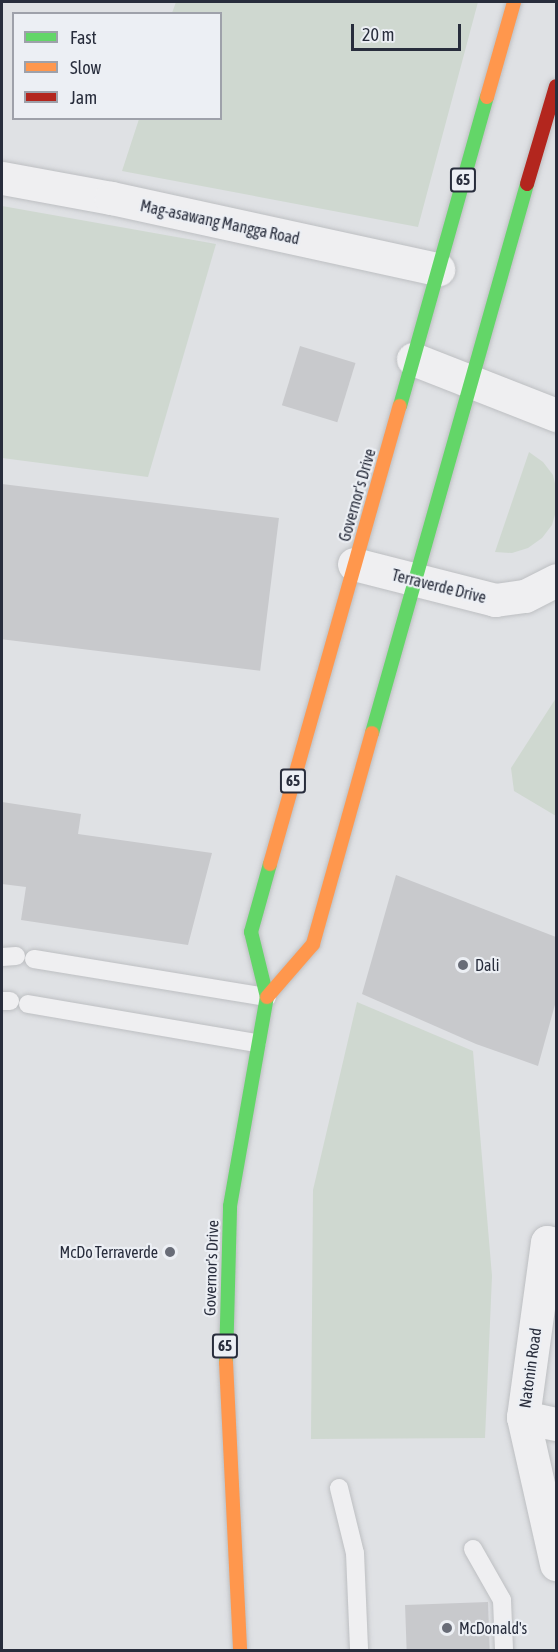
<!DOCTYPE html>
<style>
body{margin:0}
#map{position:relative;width:558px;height:1652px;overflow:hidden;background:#dfe1e4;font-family:"Asap Condensed",sans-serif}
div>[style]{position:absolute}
.green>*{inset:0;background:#cfd8d0}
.building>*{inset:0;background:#c8c9cc;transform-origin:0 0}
.roads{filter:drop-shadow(0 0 2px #bdbfc2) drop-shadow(0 0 2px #bdbfc2)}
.lane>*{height:18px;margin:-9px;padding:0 9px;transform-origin:9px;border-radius:9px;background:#efeff1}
.street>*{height:33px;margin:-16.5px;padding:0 16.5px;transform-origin:16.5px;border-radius:16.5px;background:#efeff1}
.fast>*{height:14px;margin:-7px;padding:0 7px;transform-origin:7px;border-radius:7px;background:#63d668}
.slow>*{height:14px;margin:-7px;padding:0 7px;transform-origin:7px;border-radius:7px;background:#ff974d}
.jam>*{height:14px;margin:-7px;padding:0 7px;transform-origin:7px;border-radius:7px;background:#b3261e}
.dots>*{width:16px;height:16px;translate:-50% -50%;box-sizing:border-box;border:3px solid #eceff4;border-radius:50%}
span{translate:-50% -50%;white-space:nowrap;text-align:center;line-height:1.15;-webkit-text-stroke:4.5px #eceff4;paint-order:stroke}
.shield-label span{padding:2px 4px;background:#eceff4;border:2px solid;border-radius:4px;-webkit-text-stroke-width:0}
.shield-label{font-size:15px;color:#282d3c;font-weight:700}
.street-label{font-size:16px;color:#282d3c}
.poi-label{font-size:16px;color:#282d3c}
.left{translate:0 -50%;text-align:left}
.right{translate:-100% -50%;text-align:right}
.frame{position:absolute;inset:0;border:3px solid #282d3c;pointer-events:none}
.legend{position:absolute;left:12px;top:12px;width:210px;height:108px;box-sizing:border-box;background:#eceff4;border:2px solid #9ea1aa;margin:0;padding:8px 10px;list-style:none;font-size:18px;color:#282d3c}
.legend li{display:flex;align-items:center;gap:12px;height:30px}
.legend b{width:30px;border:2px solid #9ea1aa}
.scale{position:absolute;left:351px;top:24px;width:110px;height:27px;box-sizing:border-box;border:3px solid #282d3c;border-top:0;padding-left:8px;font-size:18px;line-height:21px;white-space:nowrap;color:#282d3c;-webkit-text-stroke:4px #eceff4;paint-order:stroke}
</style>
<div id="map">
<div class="green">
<div style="clip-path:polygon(176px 2px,478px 2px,418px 227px,122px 171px,139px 119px,220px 118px,220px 14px,172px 13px)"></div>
<div style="clip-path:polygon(2px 206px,216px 244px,148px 477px,2px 458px)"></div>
<div style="clip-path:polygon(529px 452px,543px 462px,553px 475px,556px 488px,556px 511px,552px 525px,542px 538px,528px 548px,512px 553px,495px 552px)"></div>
<div style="clip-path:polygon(556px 698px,556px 816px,514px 791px,511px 768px)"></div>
<div style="clip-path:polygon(357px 1002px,473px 1051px,492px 1276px,485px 1438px,311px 1439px,313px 1190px)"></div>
</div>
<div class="building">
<div style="left:300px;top:346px;width:58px;height:62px;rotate:17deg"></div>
<div style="left:2px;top:484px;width:279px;height:154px;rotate:7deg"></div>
<div style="clip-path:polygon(2px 802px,81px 814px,78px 834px,212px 853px,188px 945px,21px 920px,26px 887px,2px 884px)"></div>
<div style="clip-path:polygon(396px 875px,556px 937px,556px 1001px,538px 1066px,476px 1044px,362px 994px)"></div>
<div style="left:488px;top:1602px;width:48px;height:83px;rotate:88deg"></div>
</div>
<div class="roads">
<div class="lane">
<div style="left:2px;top:957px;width:14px;rotate:-4deg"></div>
<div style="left:34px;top:959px;width:236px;rotate:9.3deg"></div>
<div style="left:2px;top:1001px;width:8px"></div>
<div style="left:28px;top:1004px;width:232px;rotate:9.7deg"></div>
<div style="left:339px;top:1488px;width:67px;rotate:76.2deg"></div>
<div style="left:355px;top:1553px;width:97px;rotate:87.6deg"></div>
<div style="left:473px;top:1549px;width:59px;rotate:60.4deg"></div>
<div style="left:502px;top:1600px;width:50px;rotate:87.7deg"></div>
</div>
<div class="street">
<div style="left:2px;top:178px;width:111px;rotate:10.4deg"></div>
<div style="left:111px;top:198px;width:335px;rotate:12.3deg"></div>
<div style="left:413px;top:359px;width:154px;rotate:21.4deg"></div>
<div style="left:354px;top:564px;width:146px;rotate:14.3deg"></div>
<div style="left:495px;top:600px;width:30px;rotate:-8deg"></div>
<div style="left:525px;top:596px;width:35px;rotate:-27deg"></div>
<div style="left:556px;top:1244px;width:9px;rotate:-167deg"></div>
<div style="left:547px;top:1242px;width:177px;rotate:97.8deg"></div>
<div style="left:523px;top:1417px;width:151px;rotate:77.3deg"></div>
<div style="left:523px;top:1417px;width:34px;rotate:12deg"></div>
</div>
<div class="fast">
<div style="left:400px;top:406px;width:321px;rotate:-74.3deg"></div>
<div style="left:372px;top:733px;width:570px;rotate:-74.23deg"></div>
<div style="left:226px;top:1362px;width:156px;rotate:-88.5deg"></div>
<div style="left:230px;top:1206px;width:212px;rotate:-80deg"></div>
<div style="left:267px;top:997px;width:67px;rotate:-103.8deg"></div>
<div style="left:251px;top:932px;width:71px;rotate:-74.4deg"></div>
</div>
<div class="slow">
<div style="left:487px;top:97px;width:99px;rotate:-74.1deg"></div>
<div style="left:270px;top:864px;width:476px;rotate:-74.2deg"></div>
<div style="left:267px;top:997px;width:70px;rotate:-49deg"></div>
<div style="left:313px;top:944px;width:219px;rotate:-74.4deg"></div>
<div style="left:226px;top:1362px;width:288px;rotate:87.2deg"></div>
</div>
<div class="jam">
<div style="left:527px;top:184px;width:102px;rotate:-73.5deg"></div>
</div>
</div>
<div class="dots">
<div style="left:463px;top:965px;background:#686c77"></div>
<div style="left:170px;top:1252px;background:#686c77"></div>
<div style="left:447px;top:1628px;background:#686c77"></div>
</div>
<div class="shield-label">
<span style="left:463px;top:180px">65</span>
<span style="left:293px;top:781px">65</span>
<span style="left:225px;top:1346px">65</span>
</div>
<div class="street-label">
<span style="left:220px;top:222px;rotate:12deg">Mag-asawang Mangga Road</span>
<span style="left:357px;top:495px;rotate:-74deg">Governor's Drive</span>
<span style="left:439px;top:586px;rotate:14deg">Terraverde Drive</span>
<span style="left:211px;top:1268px;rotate:-88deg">Governor's Drive</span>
<span style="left:530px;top:1368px;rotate:-82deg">Natonin Road</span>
</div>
<div class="poi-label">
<span class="left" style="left:475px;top:965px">Dali</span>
<span class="right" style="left:158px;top:1252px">McDo Terraverde</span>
<span class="left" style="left:459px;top:1628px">McDonald's</span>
</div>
<div class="frame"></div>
<ul class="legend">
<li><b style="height:8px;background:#63d668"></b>Fast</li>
<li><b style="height:8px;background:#ff974d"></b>Slow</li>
<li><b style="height:8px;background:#b3261e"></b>Jam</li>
</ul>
<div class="scale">20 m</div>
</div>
